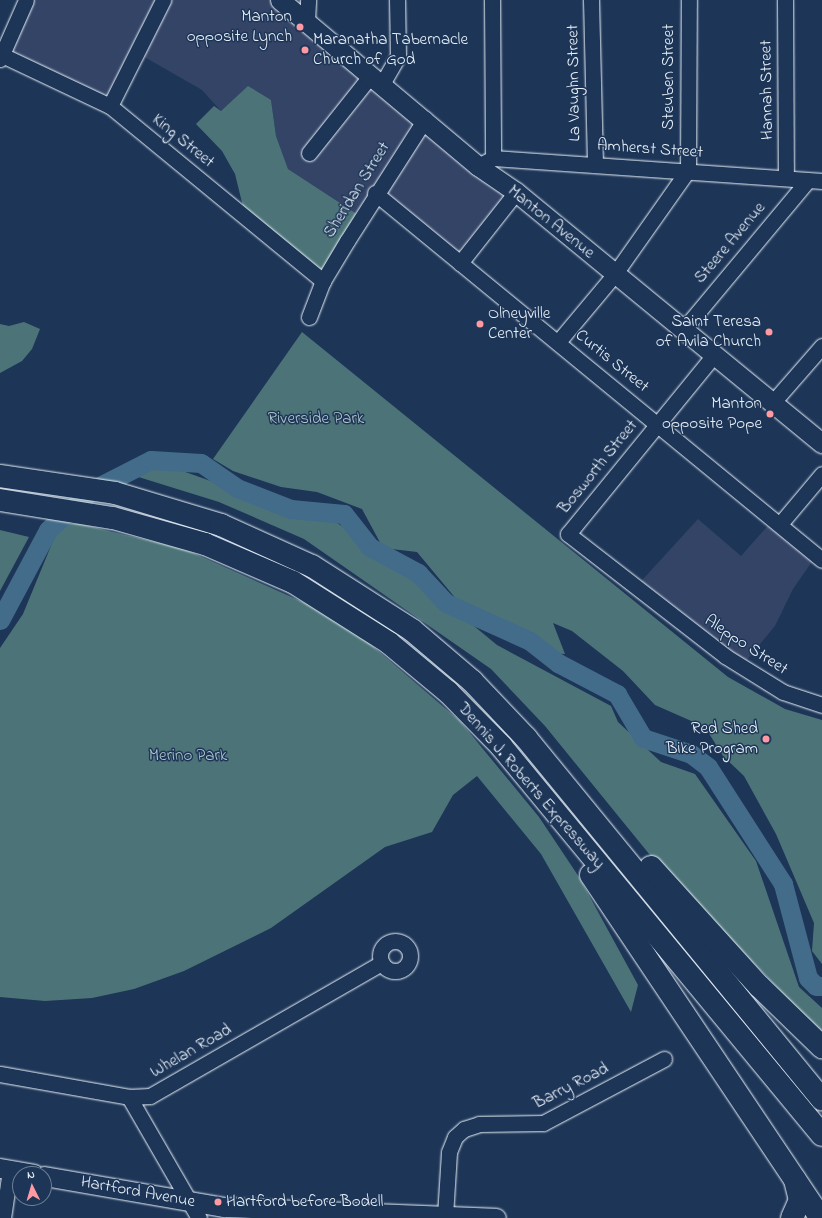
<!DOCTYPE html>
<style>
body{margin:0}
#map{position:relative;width:822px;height:1218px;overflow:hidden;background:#1d3557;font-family:"Indie Flower",sans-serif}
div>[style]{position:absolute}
.built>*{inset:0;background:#334467}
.green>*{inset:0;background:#4c7478}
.river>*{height:19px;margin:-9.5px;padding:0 9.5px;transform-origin:9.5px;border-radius:9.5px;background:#436c8a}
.roads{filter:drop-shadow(0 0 1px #e8f1f8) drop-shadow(0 0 1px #e8f1f8)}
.minor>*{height:15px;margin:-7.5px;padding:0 7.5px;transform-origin:7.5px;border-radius:7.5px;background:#1d3557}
.minor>.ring{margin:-7.5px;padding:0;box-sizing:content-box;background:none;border:15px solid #1d3557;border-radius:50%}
.major>*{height:19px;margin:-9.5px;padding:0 9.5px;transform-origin:9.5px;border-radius:9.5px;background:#1d3557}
.highway>*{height:22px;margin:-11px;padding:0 11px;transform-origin:11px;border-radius:11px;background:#1d3557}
.dots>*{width:11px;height:11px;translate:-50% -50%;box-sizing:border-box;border:2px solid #1d3557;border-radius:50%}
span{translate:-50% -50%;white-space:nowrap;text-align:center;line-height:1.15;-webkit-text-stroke:3px #1d3557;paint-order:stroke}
.poi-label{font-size:17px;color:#e8f1f8}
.right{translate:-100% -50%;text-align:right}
.left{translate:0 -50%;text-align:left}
.street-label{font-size:17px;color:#e8f1f8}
.park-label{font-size:17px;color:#b1c5cb}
.north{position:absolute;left:12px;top:1166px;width:40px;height:40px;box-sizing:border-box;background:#1d3557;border:1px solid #6e8097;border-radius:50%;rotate:355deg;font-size:11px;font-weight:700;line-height:16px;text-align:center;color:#e8f1f8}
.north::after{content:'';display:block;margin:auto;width:14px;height:18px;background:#ff9aa2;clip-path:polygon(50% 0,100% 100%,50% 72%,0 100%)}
</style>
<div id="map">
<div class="built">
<div style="clip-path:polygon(30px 0,306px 0,305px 24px,514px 194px,459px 263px,376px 202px,357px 214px,288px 169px,276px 136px,271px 100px,245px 90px,221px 111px,202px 90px,141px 55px,110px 109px,3px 57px)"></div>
<div style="clip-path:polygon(698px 519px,741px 556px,772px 521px,816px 556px,793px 589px,775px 626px,742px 666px,634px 589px)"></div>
</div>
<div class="green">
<div style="clip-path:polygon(248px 86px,271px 100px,276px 136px,288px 169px,357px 214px,327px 276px,247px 223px,235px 174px,222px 151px,196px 124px,214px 106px,221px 111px)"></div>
<div style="clip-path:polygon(24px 322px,40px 329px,32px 349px,22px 361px,0 373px,0 324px,9px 326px)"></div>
<div style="clip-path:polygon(302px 332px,728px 677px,785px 709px,822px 720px,822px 964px,812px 951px,814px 923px,776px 834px,744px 776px,723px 756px,705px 727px,655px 705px,623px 671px,572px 631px,553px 623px,565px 654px,546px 653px,457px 600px,417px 552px,383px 548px,362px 509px,317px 492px,281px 487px,233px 471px,213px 459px)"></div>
<div style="clip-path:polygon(154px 467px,174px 468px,239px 491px,321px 512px,405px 569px,497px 645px,611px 706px,618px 722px,661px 762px,695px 774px,756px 861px,799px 987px,822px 1008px,822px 1034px,654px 860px,545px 726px,491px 669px,304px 539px,219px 502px,132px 475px)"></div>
<div style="clip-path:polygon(60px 524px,80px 524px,184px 549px,341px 619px,460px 721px,539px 817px,579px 877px,638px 985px,631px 1012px,541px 854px,477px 776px,453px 795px,432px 832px,385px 847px,271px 928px,184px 971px,134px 989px,92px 998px,45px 1001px,0 997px,0 648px,23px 614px)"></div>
<div style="clip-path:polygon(0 530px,29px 537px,0 591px)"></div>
</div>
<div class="river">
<div style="left:0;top:620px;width:102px;rotate:-61.9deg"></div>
<div style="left:48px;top:530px;width:59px;rotate:-42.3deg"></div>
<div style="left:92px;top:490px;width:66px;rotate:-27deg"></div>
<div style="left:151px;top:460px;width:50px;rotate:3.4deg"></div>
<div style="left:201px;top:463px;width:44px;rotate:34.8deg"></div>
<div style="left:237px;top:488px;width:58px;rotate:21.3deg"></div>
<div style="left:291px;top:509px;width:53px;rotate:5.4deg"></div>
<div style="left:344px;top:514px;width:42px;rotate:51.8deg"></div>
<div style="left:370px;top:547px;width:55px;rotate:28.4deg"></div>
<div style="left:418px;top:573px;width:41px;rotate:47deg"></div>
<div style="left:446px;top:603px;width:92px;rotate:24.3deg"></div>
<div style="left:530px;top:641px;width:36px;rotate:38deg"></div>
<div style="left:558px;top:663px;width:67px;rotate:27.7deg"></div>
<div style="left:617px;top:694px;width:51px;rotate:59.4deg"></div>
<div style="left:643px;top:738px;width:51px;rotate:18.4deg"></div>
<div style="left:691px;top:754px;width:21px;rotate:37deg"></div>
<div style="left:708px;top:767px;width:139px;rotate:57.3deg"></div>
<div style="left:783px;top:884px;width:97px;rotate:75.1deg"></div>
<div style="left:808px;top:978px;width:11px;rotate:45deg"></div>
<div style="left:816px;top:986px;width:6px"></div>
</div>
<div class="roads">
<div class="minor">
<div style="left:492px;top:0;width:158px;rotate:89.6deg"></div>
<div style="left:591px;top:0;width:165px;rotate:88.6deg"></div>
<div style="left:785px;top:0;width:178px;rotate:89.7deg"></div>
<div style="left:307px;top:21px;width:21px;rotate:-87deg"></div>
<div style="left:2px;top:55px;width:119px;rotate:25.3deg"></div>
<div style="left:110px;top:106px;width:276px;rotate:39.4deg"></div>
<div style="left:0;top:59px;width:64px;rotate:-66.2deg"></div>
<div style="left:382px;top:84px;width:32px;rotate:-60deg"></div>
<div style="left:398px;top:56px;width:56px;rotate:-91deg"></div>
<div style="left:110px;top:106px;width:119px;rotate:-63.4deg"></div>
<div style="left:309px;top:153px;width:100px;rotate:-51.5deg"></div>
<div style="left:478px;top:166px;width:17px;rotate:-28deg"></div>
<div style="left:493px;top:158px;width:330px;rotate:4deg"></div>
<div style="left:375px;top:193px;width:578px;rotate:39.39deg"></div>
<div style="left:460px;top:263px;width:90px;rotate:-51.7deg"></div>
<div style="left:309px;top:317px;width:39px;rotate:-69deg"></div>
<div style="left:323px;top:281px;width:47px;rotate:-59deg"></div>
<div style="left:347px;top:241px;width:145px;rotate:-57.4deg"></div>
<div style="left:683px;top:330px;width:194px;rotate:-50.2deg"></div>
<div style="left:558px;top:342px;width:87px;rotate:-50.1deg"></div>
<div style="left:614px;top:275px;width:128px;rotate:-54.8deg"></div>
<div style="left:688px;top:170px;width:170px;rotate:-89.7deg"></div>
<div style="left:714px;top:355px;width:231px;rotate:129.2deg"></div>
<div style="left:568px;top:534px;width:199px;rotate:37.8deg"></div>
<div style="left:725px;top:656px;width:68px;rotate:31.8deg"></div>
<div style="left:783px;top:692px;width:41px;rotate:18.4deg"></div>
<div style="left:774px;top:401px;width:73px;rotate:-48.9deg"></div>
<div style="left:780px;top:524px;width:65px;rotate:-50deg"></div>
<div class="ring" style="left:380px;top:941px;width:15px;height:15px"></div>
<div style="left:0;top:1074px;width:131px;rotate:10.1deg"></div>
<div style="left:129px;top:1097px;width:21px;rotate:-3deg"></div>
<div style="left:150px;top:1096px;width:267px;rotate:-29.9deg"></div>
<div style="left:129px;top:1097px;width:140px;rotate:60deg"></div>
<div style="left:445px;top:1216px;width:64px;rotate:-86.4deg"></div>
<div style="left:449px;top:1152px;width:16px;rotate:-68deg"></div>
<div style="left:455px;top:1137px;width:12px;rotate:-42deg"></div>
<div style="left:464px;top:1129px;width:16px;rotate:-18deg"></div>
<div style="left:479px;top:1124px;width:64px;rotate:-0.9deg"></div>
<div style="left:543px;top:1123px;width:137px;rotate:-27.9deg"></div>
<div style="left:3px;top:1218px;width:49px;rotate:-81.7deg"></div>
</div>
<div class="major">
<div style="left:280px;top:0;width:258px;rotate:40deg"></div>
<div style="left:478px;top:166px;width:46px;rotate:34.4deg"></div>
<div style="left:516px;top:192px;width:396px;rotate:39.4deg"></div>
<div style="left:0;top:1168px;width:34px;rotate:10deg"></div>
<div style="left:44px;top:1176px;width:183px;rotate:9.8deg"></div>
<div style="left:224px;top:1207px;width:272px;rotate:2.3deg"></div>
</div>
<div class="highway">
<div style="left:0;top:476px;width:116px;rotate:8.4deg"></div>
<div style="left:115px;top:493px;width:111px;rotate:16.8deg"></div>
<div style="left:221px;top:525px;width:100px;rotate:24.3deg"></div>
<div style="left:312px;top:566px;width:119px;rotate:32.6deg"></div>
<div style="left:412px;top:630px;width:79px;rotate:40.4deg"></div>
<div style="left:472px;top:681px;width:79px;rotate:46.5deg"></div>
<div style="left:526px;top:738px;width:467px;rotate:50.7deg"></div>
<div style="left:0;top:500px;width:114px;rotate:9.1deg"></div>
<div style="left:113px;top:518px;width:96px;rotate:15.8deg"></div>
<div style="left:205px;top:544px;width:96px;rotate:23.4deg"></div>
<div style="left:293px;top:582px;width:114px;rotate:32.4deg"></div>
<div style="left:389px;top:643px;width:77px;rotate:39.7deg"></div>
<div style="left:448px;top:692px;width:76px;rotate:45.5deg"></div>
<div style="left:501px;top:746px;width:504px;rotate:50.47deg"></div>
<div style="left:651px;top:867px;width:161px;rotate:47.8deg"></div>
<div style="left:759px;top:986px;width:88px;rotate:44.1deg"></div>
<div style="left:591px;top:875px;width:413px;rotate:56.2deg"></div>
<div style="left:792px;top:1218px;width:20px;rotate:-66deg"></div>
<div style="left:800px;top:1200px;width:21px;rotate:-104deg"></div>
</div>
</div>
<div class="dots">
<div style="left:300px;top:27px;background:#ff9aa2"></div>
<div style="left:305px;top:50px;background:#ff9aa2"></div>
<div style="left:480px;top:324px;background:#ff9aa2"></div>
<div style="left:769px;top:332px;background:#ff9aa2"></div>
<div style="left:770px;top:414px;background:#ff9aa2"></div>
<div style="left:766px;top:739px;background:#ff9aa2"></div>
<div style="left:218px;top:1202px;background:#ff9aa2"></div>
</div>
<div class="poi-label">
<span class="right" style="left:292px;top:27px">Manton<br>opposite Lynch</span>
<span class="left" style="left:313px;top:50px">Maranatha Tabernacle<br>Church of God</span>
<span class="left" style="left:488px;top:324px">Olneyville<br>Center</span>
<span class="right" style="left:761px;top:332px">Saint Teresa<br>of Avila Church</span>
<span class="right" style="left:762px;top:414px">Manton<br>opposite Pope</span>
<span class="right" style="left:758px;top:739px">Red Shed<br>Bike Program</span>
<span class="left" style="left:226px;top:1202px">Hartford before Bodell</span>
</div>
<div class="street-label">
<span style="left:669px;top:77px;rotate:-90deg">Steuben Street</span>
<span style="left:574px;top:83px;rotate:-91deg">La Vaughn Street</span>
<span style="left:767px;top:90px;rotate:-91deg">Hannah Street</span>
<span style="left:183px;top:141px;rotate:39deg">King Street</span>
<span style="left:650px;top:149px;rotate:4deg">Amherst Street</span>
<span style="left:357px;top:190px;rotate:-58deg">Sheridan Street</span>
<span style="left:551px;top:222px;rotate:39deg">Manton Avenue</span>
<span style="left:730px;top:243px;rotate:-50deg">Steere Avenue</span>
<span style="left:612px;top:361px;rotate:39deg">Curtis Street</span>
<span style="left:598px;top:467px;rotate:-51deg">Bosworth Street</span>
<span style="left:746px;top:645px;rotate:33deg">Aleppo Street</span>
<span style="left:531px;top:786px;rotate:49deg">Dennis J. Roberts Expressway</span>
<span style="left:191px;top:1051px;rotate:-30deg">Whelan Road</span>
<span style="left:571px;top:1086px;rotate:-27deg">Barry Road</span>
<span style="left:138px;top:1192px;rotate:10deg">Hartford Avenue</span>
</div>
<div class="park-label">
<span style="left:316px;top:419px">Riverside Park</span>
<span style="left:188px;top:756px">Merino Park</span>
</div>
<div class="north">N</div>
</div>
